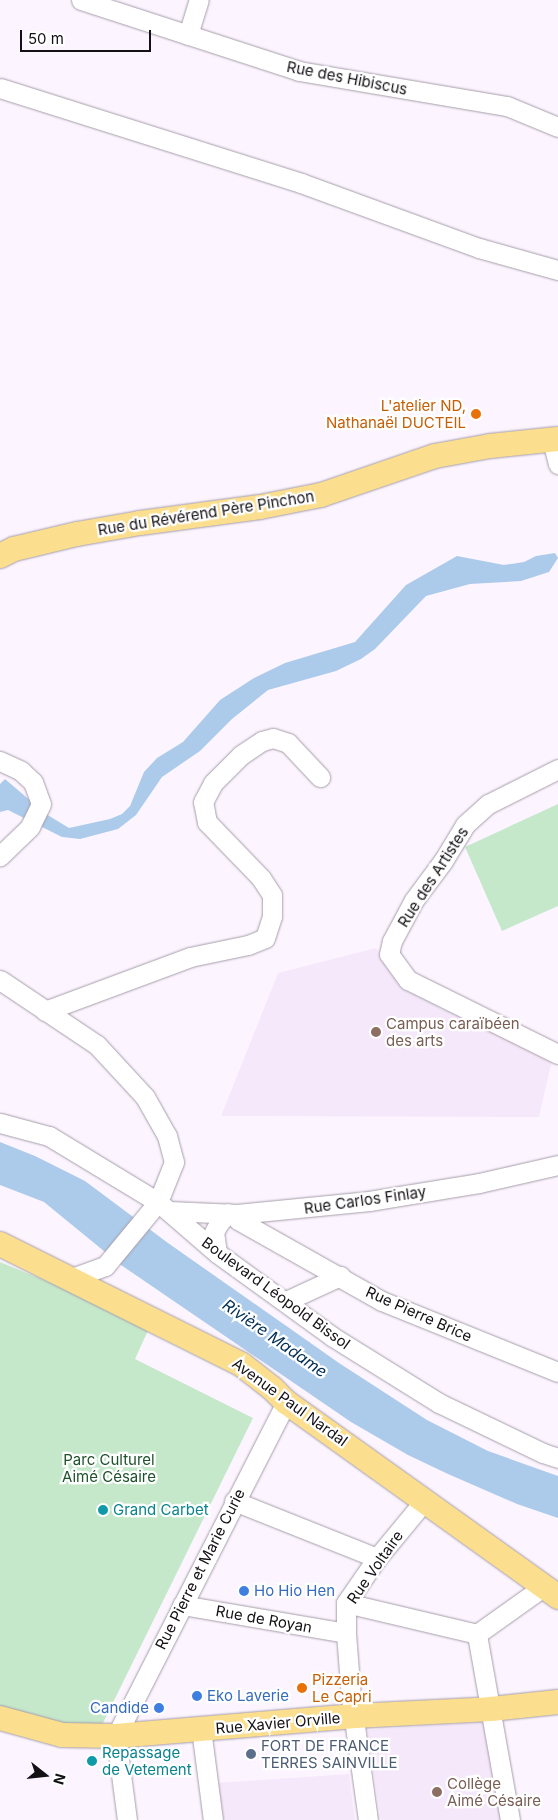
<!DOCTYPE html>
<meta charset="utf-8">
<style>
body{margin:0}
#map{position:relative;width:558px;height:1820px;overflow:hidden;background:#fcf5ff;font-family:Inter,sans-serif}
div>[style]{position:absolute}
.built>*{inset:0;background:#f6e8fb}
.green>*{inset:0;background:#c5e8cb}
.water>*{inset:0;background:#accbeb}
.roads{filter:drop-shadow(0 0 1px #a69da9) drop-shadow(0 0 1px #a69da9)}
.minor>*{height:19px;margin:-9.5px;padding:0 9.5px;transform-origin:9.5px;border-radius:9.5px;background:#fff}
.major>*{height:24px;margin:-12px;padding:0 12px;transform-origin:12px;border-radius:12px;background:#fbdf8e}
.dots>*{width:14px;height:14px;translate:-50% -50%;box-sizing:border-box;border:2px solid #fff;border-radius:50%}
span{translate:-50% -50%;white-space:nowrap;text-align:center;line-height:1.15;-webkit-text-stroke:4.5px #fff;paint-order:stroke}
.street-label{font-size:15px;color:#141115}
.food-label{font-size:15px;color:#c56008}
.right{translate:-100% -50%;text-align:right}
.left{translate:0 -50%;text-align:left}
.education-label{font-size:15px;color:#785e54}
.park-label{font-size:15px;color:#1e522c}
.culture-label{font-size:15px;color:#0d838f}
.shop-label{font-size:15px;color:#366cbe}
.service-label{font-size:15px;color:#4e5e75}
.water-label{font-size:16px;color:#002e55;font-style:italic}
.north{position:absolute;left:20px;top:1750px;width:50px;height:50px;-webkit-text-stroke:4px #fff;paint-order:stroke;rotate:106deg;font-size:14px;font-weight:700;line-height:20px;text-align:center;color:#141115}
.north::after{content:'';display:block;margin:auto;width:18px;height:22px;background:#141115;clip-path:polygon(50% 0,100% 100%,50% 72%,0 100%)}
.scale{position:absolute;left:20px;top:30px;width:131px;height:22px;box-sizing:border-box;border:2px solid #141115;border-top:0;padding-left:6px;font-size:15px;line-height:18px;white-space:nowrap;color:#141115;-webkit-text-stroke:4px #fff;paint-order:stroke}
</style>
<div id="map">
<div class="built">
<div style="clip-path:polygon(376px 948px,392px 975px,440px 1008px,553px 1056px,539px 1117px,221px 1116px,278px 973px)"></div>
<div style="clip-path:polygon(483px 1722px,502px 1820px,381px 1820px,367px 1730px)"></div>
<div style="clip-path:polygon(349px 1774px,355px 1820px,222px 1820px,217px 1783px)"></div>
</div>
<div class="green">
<div style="clip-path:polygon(558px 804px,558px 906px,502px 931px,465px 847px)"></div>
<div style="clip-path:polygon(0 1262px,151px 1324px,135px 1359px,253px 1418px,100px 1729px,67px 1729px,0 1709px)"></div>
</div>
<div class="water">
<div style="clip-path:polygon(555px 553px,558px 558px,549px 572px,521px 581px,470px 584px,426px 596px,375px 649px,361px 659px,336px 671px,268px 690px,232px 719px,200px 751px,162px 777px,136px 815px,118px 829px,80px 839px,62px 837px,8px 810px,0 812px,0 784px,5px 779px,46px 814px,69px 828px,110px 819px,122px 814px,130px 806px,144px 772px,157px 758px,183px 742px,220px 700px,254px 678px,285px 663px,355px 642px,406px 585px,457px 556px,504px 565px,524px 562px,536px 556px)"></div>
<div style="clip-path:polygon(0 1142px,35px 1156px,85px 1181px,168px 1243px,339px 1363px,427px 1420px,488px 1451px,558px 1476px,558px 1518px,517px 1504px,448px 1474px,408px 1455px,351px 1422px,121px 1265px,44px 1202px,0 1185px)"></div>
</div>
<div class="roads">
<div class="minor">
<div style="left:81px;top:0;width:229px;rotate:18deg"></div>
<div style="left:299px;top:71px;width:211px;rotate:9.6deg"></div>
<div style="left:507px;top:106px;width:55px;rotate:22.4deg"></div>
<div style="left:188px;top:35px;width:37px;rotate:-73deg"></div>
<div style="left:0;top:88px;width:316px;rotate:17.5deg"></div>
<div style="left:301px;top:183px;width:189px;rotate:20.1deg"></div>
<div style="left:479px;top:248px;width:82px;rotate:15.6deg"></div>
<div style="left:552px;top:440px;width:25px;rotate:76deg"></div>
<div style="left:0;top:761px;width:23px;rotate:25deg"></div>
<div style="left:21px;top:771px;width:16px;rotate:43deg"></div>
<div style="left:33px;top:782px;width:23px;rotate:70deg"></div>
<div style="left:41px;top:804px;width:25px;rotate:116deg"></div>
<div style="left:30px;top:827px;width:42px;rotate:136deg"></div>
<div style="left:558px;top:769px;width:78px;rotate:153.4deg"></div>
<div style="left:488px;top:804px;width:31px;rotate:138deg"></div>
<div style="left:465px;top:825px;width:42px;rotate:121.4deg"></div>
<div style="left:443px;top:861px;width:49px;rotate:126.6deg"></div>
<div style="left:414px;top:900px;width:47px;rotate:118.2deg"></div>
<div style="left:392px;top:941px;width:13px;rotate:103deg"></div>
<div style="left:389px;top:954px;width:32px;rotate:54deg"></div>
<div style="left:408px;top:980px;width:167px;rotate:26.3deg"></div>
<div style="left:0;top:980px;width:117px;rotate:33.8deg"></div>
<div style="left:97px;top:1045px;width:71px;rotate:47.3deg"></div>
<div style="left:145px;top:1097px;width:45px;rotate:60.6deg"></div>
<div style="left:167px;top:1136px;width:27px;rotate:75deg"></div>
<div style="left:174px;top:1162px;width:43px;rotate:111.8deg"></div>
<div style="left:158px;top:1202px;width:83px;rotate:129.6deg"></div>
<div style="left:105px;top:1266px;width:38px;rotate:160deg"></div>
<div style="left:45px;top:1011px;width:155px;rotate:-20.4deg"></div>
<div style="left:190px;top:957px;width:59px;rotate:-11.7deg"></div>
<div style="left:248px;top:945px;width:18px;rotate:-22deg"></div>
<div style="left:265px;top:938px;width:23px;rotate:-72deg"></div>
<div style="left:272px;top:916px;width:21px;rotate:-90deg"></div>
<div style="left:272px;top:895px;width:20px;rotate:-123deg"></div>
<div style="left:261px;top:878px;width:78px;rotate:-134deg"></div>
<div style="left:207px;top:822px;width:20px;rotate:-101deg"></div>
<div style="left:203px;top:802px;width:21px;rotate:-62deg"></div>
<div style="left:213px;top:783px;width:40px;rotate:-45deg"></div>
<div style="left:241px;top:755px;width:25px;rotate:-34deg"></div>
<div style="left:262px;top:741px;width:11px;rotate:-15deg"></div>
<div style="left:273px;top:738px;width:16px;rotate:18deg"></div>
<div style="left:288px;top:743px;width:47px;rotate:46.7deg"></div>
<div style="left:0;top:1123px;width:51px;rotate:14.9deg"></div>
<div style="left:49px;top:1136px;width:127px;rotate:31.2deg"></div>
<div style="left:158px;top:1202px;width:78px;rotate:40.8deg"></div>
<div style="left:217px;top:1253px;width:143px;rotate:35.9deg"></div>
<div style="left:333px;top:1337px;width:125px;rotate:31.9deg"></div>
<div style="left:439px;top:1403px;width:115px;rotate:25.7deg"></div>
<div style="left:543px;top:1453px;width:16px;rotate:18deg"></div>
<div style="left:169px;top:1211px;width:68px;rotate:2.5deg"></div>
<div style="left:237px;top:1214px;width:133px;rotate:-5.6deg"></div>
<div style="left:369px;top:1201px;width:111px;rotate:-9.3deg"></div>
<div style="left:479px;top:1183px;width:81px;rotate:-12.8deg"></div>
<div style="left:237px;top:1214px;width:6px;rotate:81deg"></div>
<div style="left:238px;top:1220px;width:165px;rotate:29.4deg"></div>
<div style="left:382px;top:1301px;width:190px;rotate:22deg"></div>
<div style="left:217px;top:1253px;width:21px;rotate:-98deg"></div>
<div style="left:214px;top:1232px;width:10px;rotate:-61deg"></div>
<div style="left:219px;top:1223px;width:13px;rotate:-48deg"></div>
<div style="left:286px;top:1301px;width:60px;rotate:-24.8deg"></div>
<div style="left:234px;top:1501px;width:154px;rotate:21.7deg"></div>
<div style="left:346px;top:1603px;width:135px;rotate:13.3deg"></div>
<div style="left:182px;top:1605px;width:166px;rotate:9.7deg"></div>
<div style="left:201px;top:1729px;width:92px;rotate:82.5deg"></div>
<div style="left:127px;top:1820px;width:85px;rotate:-97.5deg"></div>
<div style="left:116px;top:1736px;width:375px;rotate:-63deg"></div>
<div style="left:368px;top:1820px;width:124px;rotate:-97.9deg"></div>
<div style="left:351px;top:1697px;width:64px;rotate:-94.5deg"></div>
<div style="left:346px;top:1633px;width:30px;rotate:-90deg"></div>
<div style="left:346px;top:1603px;width:55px;rotate:-55.4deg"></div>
<div style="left:377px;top:1558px;width:75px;rotate:-50.4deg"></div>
<div style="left:510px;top:1820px;width:189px;rotate:-100.1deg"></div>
<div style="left:477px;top:1634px;width:81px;rotate:-35.5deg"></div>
</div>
<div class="major">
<div style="left:0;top:556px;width:16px;rotate:-27deg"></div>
<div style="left:14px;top:549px;width:65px;rotate:-13.4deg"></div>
<div style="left:77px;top:534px;width:64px;rotate:-9.9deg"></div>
<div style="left:140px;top:523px;width:121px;rotate:-7.6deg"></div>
<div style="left:260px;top:507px;width:62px;rotate:-11.1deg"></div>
<div style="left:321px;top:495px;width:120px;rotate:-18.9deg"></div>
<div style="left:435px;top:456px;width:56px;rotate:-10.3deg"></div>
<div style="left:490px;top:446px;width:68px;rotate:-5.9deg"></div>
<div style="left:0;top:1244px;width:269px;rotate:26.5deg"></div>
<div style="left:241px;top:1364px;width:39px;rotate:38deg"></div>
<div style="left:272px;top:1388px;width:20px;rotate:45deg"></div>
<div style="left:286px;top:1402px;width:335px;rotate:35.6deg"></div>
<div style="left:0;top:1718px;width:64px;rotate:15.3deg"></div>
<div style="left:62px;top:1735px;width:54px;rotate:1.1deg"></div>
<div style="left:116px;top:1736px;width:240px;rotate:-4.8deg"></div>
<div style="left:355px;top:1716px;width:136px;rotate:-2.9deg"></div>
<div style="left:491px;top:1709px;width:67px;rotate:-6deg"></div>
</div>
</div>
<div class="dots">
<div style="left:476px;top:414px;background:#e8710a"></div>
<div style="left:376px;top:1032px;background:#8d6e63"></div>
<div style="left:103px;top:1510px;background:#0f9aa8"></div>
<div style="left:244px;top:1591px;background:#3f7fe0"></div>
<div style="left:302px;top:1688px;background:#e8710a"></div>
<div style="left:197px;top:1696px;background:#3f7fe0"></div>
<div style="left:159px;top:1708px;background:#3f7fe0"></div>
<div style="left:251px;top:1754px;background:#5c6f8a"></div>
<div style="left:92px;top:1761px;background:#0f9aa8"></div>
<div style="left:437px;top:1792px;background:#8d6e63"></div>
</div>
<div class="street-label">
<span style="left:347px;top:78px;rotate:11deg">Rue des Hibiscus</span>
<span style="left:206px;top:513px;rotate:-9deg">Rue du Révérend Père Pinchon</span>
<span style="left:433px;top:877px;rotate:-57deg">Rue des Artistes</span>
<span style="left:365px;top:1200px;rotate:-8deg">Rue Carlos Finlay</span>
<span style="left:276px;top:1293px;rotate:36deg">Boulevard Léopold Bissol</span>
<span style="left:419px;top:1314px;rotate:24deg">Rue Pierre Brice</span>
<span style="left:290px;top:1402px;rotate:36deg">Avenue Paul Nardal</span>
<span style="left:375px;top:1567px;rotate:-55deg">Rue Voltaire</span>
<span style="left:200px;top:1569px;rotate:-63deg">Rue Pierre et Marie Curie</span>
<span style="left:264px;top:1619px;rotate:10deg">Rue de Royan</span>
<span style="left:278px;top:1723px;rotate:-5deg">Rue Xavier Orville</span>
</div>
<div class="food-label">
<span class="right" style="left:466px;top:414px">L'atelier ND,<br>Nathanaël DUCTEIL</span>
<span class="left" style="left:312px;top:1688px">Pizzeria<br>Le Capri</span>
</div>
<div class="education-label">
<span class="left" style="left:386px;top:1032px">Campus caraïbéen<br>des arts</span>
<span class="left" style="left:447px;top:1792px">Collège<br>Aimé Césaire</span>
</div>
<div class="park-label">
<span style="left:109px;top:1468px">Parc Culturel<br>Aimé Césaire</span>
</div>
<div class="culture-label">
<span class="left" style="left:113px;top:1510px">Grand Carbet</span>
<span class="left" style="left:102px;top:1761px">Repassage<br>de Vetement</span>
</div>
<div class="shop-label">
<span class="left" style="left:254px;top:1591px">Ho Hio Hen</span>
<span class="left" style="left:207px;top:1696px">Eko Laverie</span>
<span class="right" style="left:149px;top:1708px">Candide</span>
</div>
<div class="service-label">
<span class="left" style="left:261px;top:1754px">FORT DE FRANCE<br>TERRES SAINVILLE</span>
</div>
<div class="water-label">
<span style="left:275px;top:1338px;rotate:35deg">Rivière Madame</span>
</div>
<div class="north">N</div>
<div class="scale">50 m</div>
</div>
